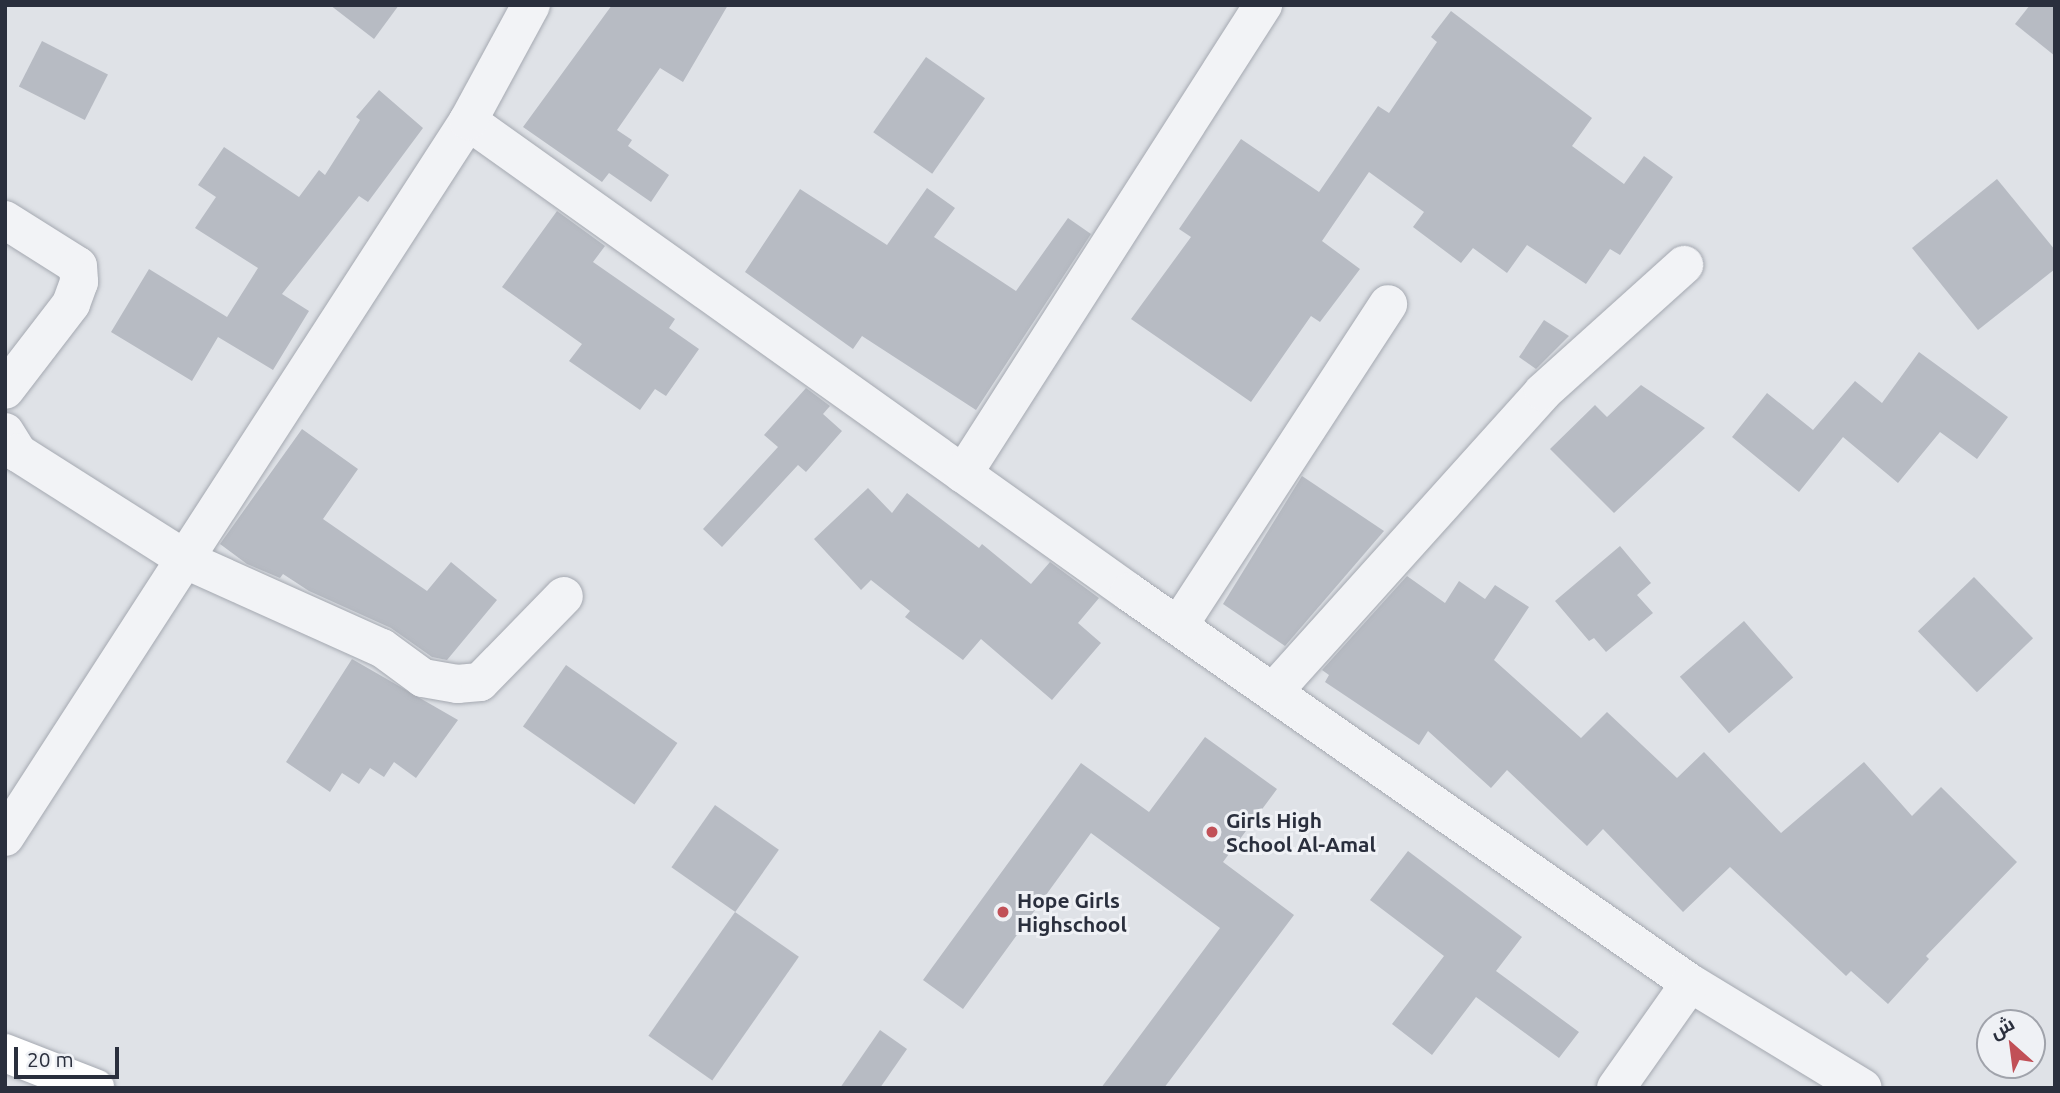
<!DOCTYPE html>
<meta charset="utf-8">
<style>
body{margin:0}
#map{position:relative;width:2060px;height:1093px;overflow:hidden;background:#dfe2e7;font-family:Ubuntu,Cairo,sans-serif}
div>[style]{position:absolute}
.building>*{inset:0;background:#b7bbc3;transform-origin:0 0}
.roads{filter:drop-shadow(0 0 2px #a5a9b1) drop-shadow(0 0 2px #a5a9b1)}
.minor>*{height:38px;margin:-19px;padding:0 19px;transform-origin:19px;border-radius:19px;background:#f2f3f6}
.major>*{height:38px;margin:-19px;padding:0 19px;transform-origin:19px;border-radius:19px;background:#fff}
.dots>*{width:19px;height:19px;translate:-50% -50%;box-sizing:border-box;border:4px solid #eff1f5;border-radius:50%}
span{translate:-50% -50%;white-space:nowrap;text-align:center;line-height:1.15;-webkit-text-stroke:6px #eff1f5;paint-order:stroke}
.poi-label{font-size:21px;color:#2a2f3d;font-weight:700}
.left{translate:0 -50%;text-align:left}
.frame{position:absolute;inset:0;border:7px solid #2a2f3d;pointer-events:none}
.north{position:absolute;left:1976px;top:1009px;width:70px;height:70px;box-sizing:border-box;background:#eff1f5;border:2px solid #a0a3ab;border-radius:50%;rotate:332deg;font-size:19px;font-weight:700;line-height:28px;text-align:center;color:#2a2f3d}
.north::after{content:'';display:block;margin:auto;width:24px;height:32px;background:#c15057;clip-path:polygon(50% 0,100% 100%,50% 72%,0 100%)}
.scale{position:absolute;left:14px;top:1047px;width:105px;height:32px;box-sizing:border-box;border:4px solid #2a2f3d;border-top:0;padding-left:9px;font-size:21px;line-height:24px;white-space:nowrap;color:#2a2f3d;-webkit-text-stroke:5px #eff1f5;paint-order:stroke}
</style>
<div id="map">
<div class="building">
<div style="clip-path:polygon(330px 5px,399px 5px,374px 39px)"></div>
<div style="clip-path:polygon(612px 5px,728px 5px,683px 82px,660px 68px,617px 130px,632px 140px,628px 146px,669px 175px,651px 202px,609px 173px,602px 182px,523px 127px)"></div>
<div style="clip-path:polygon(2030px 5px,2055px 5px,2055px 56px,2015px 24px)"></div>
<div style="clip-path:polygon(1451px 11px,1592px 118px,1572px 146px,1624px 184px,1644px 156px,1673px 177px,1620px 255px,1610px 249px,1586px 284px,1527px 245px,1507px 273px,1473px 248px,1461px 263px,1413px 227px,1424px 212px,1369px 172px,1322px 241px,1360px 269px,1320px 322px,1311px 316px,1251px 402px,1131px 319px,1191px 237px,1179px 229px,1241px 139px,1319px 192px,1378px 106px,1389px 113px,1437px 42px,1431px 37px)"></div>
<div style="left:42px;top:41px;width:74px;height:51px;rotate:27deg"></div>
<div style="left:926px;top:57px;width:72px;height:92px;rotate:35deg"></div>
<div style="clip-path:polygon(379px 90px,423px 128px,368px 202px,359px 196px,282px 294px,309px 311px,273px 370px,218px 337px,192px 381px,111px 332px,149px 269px,227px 317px,258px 268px,195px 228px,216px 197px,198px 185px,224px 147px,299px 197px,319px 170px,325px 175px,360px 120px,356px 117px)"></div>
<div style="clip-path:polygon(1997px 179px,2055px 250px,2055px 269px,1978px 330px,1912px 248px)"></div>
<div style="clip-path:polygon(927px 188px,955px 208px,934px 237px,1016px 291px,1068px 218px,1091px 234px,976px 410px,862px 336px,853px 349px,745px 272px,800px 189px,887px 245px)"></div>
<div style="clip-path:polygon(557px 211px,605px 246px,593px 262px,675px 319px,669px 328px,699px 349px,666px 396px,655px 389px,640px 410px,569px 361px,582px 344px,502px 287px)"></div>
<div style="clip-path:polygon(1544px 320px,1569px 336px,1536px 369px,1519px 357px)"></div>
<div style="clip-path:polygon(1919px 352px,2008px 417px,1977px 459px,1940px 432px,1898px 483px,1843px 437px,1799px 492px,1732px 437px,1767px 393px,1813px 430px,1855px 381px,1882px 403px)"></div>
<div style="clip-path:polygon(1641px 385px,1705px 428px,1614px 513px,1550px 449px,1595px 405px,1607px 417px)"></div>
<div style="clip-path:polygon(806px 388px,830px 406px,823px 414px,842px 431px,806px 472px,798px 465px,722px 547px,703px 529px,778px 447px,764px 435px)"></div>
<div style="clip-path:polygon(302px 429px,358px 469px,323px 519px,427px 591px,451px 562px,497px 600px,447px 660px,432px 657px,391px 628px,309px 591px,283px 574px,280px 578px,247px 564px,220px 544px)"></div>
<div style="clip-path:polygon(1302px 476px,1384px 531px,1285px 646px,1223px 604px)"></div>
<div style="clip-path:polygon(868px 488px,892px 513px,907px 493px,979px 548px,982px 544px,1031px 584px,1050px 562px,1099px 598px,1078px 623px,1101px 643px,1052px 700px,981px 639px,963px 660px,905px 617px,910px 611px,871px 580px,861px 590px,814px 539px)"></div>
<div style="clip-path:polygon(1620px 546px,1651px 583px,1637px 595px,1653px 613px,1606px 652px,1594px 638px,1589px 641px,1555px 601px)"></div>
<div style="clip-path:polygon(1407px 576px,1445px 603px,1459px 581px,1485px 599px,1495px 585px,1529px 607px,1494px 660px,1581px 738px,1607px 712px,1677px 778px,1704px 752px,1781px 833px,1864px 762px,1912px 816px,1941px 787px,2017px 862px,1926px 956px,1929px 959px,1888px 1004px,1851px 971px,1846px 976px,1730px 867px,1683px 912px,1603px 829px,1587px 846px,1507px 770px,1491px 788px,1428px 731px,1419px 745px,1325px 682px,1329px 675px,1322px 670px)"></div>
<div style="left:1974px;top:577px;width:85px;height:78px;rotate:46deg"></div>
<div style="left:1744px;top:621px;width:75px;height:85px;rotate:49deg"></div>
<div style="clip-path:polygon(352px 659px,458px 720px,416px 778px,394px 762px,384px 777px,370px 768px,359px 784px,342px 773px,330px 792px,286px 762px)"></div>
<div style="left:566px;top:665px;width:136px;height:75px;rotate:35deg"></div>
<div style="clip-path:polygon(1205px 737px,1277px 789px,1223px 862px,1294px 915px,1164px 1088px,1101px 1088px,1220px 928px,1091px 833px,963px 1009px,923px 980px,1081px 763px,1149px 812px)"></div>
<div style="left:715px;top:805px;width:78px;height:76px;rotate:35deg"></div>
<div style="clip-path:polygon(1408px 851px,1522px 937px,1496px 971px,1579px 1032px,1559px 1058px,1476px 997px,1432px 1055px,1392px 1024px,1444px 956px,1370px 900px)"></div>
<div style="left:735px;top:912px;width:78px;height:151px;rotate:35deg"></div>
<div style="clip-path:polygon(880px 1030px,907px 1049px,880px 1088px,840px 1088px)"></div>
</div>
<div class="roads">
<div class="minor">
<div style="left:468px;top:121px;width:812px;rotate:35.47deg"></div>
<div style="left:1129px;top:592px;width:684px;rotate:34.88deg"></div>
<div style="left:1690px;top:983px;width:202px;rotate:31.3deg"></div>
<div style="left:5px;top:220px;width:86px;rotate:32.2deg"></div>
<div style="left:78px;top:266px;width:16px;rotate:86deg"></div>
<div style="left:79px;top:282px;width:23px;rotate:110deg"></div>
<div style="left:71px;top:304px;width:108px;rotate:127.5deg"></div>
<div style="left:5px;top:432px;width:25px;rotate:58deg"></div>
<div style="left:18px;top:453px;width:201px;rotate:32.4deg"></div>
<div style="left:188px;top:561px;width:213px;rotate:24.2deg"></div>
<div style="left:382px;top:648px;width:51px;rotate:36.2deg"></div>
<div style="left:423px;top:678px;width:35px;rotate:10deg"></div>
<div style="left:457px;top:684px;width:23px;rotate:-5deg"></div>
<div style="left:480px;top:682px;width:120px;rotate:-45.7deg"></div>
<div style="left:963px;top:474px;width:557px;rotate:-57.39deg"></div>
<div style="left:1179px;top:625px;width:383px;rotate:-56.9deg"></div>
<div style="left:1274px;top:691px;width:402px;rotate:-48deg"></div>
<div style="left:1543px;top:392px;width:190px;rotate:-42deg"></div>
<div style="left:5px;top:837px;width:853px;rotate:-57.11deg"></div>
<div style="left:468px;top:121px;width:132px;rotate:-61.5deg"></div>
<div style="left:1616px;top:1088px;width:128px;rotate:-54.8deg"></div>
</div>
<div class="major">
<div style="left:5px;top:1053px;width:97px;rotate:21.3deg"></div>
</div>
</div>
<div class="dots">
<div style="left:1212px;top:832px;background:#c15057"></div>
<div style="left:1003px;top:912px;background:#c15057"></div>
</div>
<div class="poi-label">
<span class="left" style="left:1226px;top:832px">Girls High<br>School Al-Amal</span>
<span class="left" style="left:1017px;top:912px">Hope Girls<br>Highschool</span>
</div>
<div class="frame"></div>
<div class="north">ش</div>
<div class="scale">20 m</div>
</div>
